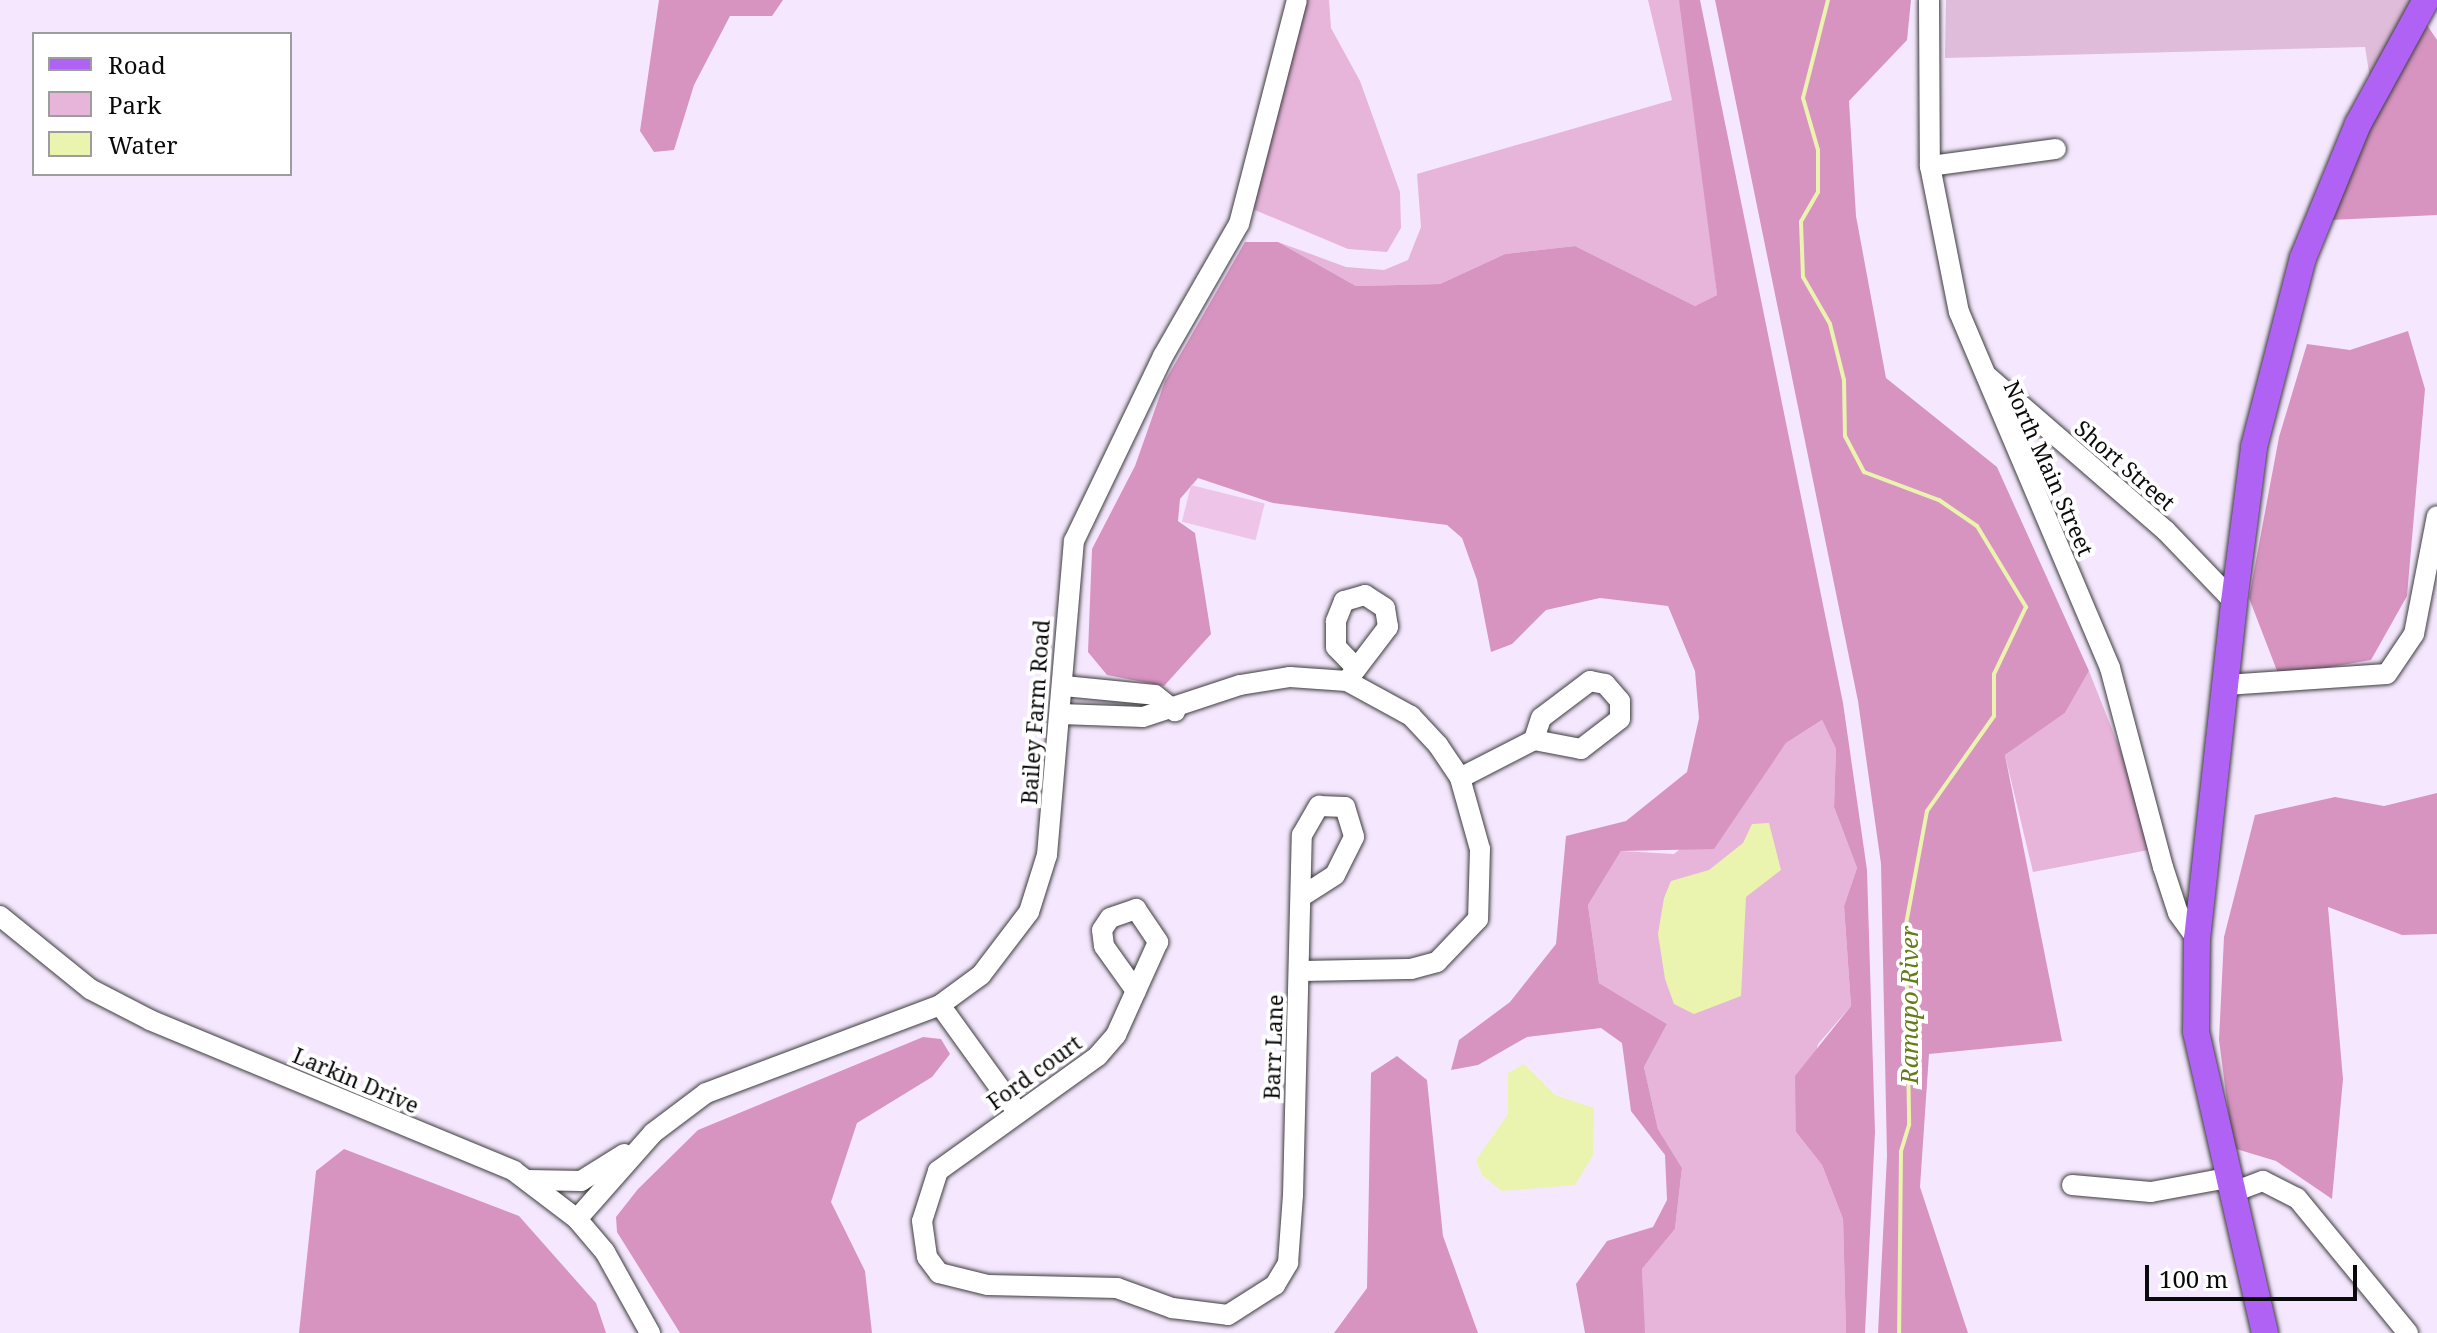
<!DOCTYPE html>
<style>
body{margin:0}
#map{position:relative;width:2437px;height:1333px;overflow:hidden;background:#f5e8fe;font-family:"Noto Serif",serif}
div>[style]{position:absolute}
.green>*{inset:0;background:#e7b4da}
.forest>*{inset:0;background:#d794c1}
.cemetery>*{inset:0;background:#debcda}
.pitch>*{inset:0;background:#eec5e9;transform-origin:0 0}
.water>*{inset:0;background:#eaf4ae}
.stream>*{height:4px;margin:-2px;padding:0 2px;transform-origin:2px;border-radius:2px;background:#eaf4ae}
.roads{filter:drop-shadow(0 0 2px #3d3d3d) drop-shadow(0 0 2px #3d3d3d)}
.minor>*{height:20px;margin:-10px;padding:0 10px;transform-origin:10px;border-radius:10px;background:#fff}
.major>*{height:26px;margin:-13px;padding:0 13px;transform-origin:13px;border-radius:13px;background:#b062f5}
span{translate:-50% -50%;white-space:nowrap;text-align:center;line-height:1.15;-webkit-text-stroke:8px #fff;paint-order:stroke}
.street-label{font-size:22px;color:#0a0a0a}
.water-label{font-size:24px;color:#677c17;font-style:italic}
.legend{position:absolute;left:32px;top:32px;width:260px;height:144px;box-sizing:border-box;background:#fff;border:2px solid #9d9d9d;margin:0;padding:10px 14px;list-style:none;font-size:24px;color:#0a0a0a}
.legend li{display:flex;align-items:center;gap:16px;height:40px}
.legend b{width:40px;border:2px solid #9d9d9d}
.scale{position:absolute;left:2145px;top:1265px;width:212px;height:36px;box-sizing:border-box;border:4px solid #0a0a0a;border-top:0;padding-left:10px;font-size:24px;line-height:28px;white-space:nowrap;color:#0a0a0a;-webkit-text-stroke:6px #fff;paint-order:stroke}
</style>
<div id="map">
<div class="green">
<div style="clip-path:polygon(1306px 0,1329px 0,1331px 28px,1360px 81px,1400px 192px,1401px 228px,1387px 252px,1348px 249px,1250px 208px)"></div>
<div style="clip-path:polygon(1648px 0,1679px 0,1682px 7px,1717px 295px,1695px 306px,1575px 246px,1505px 254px,1440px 284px,1356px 286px,1278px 242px,1346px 267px,1384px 270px,1408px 260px,1421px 227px,1417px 174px,1672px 100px)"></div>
<div style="clip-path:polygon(2089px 671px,2159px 848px,2033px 872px,2005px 755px,2065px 713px)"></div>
<div style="clip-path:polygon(1822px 720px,1836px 749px,1834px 807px,1857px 868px,1844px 906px,1851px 1006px,1818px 1044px,1796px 1132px,1822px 1165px,1843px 1219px,1846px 1333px,1644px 1333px,1642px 1269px,1675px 1229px,1682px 1168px,1658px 1129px,1644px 1067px,1667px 1024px,1599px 983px,1588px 905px,1621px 851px,1674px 854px,1751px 792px,1786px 743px)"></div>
</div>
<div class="forest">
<div style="clip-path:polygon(659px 0,783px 0,772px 16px,730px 16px,694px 85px,674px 150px,654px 152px,640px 131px)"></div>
<div style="clip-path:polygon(1679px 0,1700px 0,1843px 703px,1867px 870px,1875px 1132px,1865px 1333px,1846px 1333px,1843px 1219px,1822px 1165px,1796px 1132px,1795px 1076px,1851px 1006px,1844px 906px,1857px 868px,1834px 807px,1836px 749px,1822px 720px,1786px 743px,1714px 849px,1621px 851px,1588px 905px,1599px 983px,1667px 1024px,1644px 1067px,1658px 1129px,1682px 1168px,1675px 1229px,1642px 1269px,1645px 1333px,1585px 1333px,1576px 1284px,1607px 1241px,1653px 1227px,1667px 1200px,1665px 1155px,1631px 1111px,1622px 1043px,1601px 1028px,1527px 1037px,1478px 1065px,1451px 1070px,1459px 1040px,1510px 1002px,1556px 944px,1566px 836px,1626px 821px,1687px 772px,1699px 718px,1695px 671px,1668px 606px,1600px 598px,1546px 610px,1512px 644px,1491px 652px,1477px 580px,1462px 538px,1447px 525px,1273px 503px,1198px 478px,1180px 499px,1178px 521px,1195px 533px,1211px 634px,1164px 686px,1107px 675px,1088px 652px,1092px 549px,1135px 466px,1165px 381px,1245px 242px,1278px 242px,1356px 286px,1440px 284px,1505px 254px,1575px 246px,1695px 306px,1717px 295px)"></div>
<div style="clip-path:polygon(1715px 0,1911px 0,1907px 40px,1849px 101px,1856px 216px,1886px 378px,1997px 467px,2089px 671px,2065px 713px,2005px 755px,2062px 1041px,1929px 1054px,1920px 1187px,1968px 1333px,1878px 1333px,1887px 1156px,1881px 864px,1858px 701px)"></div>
<div style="clip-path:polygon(2425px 22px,2437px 40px,2437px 215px,2331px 220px,2359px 147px)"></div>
<div style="clip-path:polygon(2408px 331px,2425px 389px,2407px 596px,2371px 660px,2279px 676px,2249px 598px,2279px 437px,2307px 344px,2350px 350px)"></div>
<div style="clip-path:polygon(2437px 793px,2437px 934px,2402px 935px,2328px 907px,2343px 1079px,2332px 1199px,2276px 1161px,2233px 1148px,2219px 1040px,2224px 937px,2255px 815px,2335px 797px,2384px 806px)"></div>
<div style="clip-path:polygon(923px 1037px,941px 1039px,950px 1054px,932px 1077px,857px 1123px,831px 1202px,865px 1271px,872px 1333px,680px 1333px,617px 1232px,616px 1217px,638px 1189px,698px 1130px)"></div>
<div style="clip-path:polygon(1397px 1056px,1427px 1080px,1443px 1236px,1478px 1333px,1334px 1333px,1367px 1288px,1371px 1073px)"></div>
<div style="clip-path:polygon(344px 1149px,519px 1216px,596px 1303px,606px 1333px,299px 1333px,316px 1171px)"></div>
</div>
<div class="cemetery">
<div style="clip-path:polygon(1946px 0,2426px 0,2373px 97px,2365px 47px,1945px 58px)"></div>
</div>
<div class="pitch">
<div style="left:1191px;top:485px;width:76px;height:38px;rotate:14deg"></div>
</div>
<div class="water">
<div style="clip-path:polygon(1769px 823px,1781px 870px,1746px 897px,1741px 996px,1694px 1014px,1674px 1004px,1665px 979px,1658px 934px,1664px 898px,1671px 881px,1709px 870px,1743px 843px,1752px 824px)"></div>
<div style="clip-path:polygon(1524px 1064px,1555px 1095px,1594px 1108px,1593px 1155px,1575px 1185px,1502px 1191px,1482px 1175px,1476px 1160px,1508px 1114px,1508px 1073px)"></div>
</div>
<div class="stream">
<div style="left:1828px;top:0;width:101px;rotate:104.3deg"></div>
<div style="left:1803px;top:98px;width:54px;rotate:73.9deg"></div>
<div style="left:1818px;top:150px;width:42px;rotate:90deg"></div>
<div style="left:1818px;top:192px;width:34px;rotate:120deg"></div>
<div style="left:1801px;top:222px;width:55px;rotate:87.9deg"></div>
<div style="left:1803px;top:277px;width:54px;rotate:60.1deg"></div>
<div style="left:1830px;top:324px;width:58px;rotate:76deg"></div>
<div style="left:1844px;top:380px;width:56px;rotate:89deg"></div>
<div style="left:1845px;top:436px;width:41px;rotate:62.2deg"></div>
<div style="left:1864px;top:472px;width:80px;rotate:20.5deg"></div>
<div style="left:1939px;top:500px;width:46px;rotate:34.4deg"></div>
<div style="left:1977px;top:526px;width:95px;rotate:58.8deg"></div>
<div style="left:2026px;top:607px;width:74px;rotate:115.5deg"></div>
<div style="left:1994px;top:674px;width:42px;rotate:90deg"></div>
<div style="left:1994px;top:716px;width:116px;rotate:125.2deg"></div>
<div style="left:1927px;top:811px;width:115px;rotate:100.5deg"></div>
<div style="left:1906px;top:924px;width:201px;rotate:89.1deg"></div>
<div style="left:1909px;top:1125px;width:28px;rotate:107deg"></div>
<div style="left:1901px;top:1152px;width:181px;rotate:90.6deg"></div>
</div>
<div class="roads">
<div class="minor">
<div style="left:1929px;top:0;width:166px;rotate:89.7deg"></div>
<div style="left:1930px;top:166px;width:149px;rotate:78.8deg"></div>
<div style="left:1959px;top:312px;width:387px;rotate:67deg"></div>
<div style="left:2110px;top:668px;width:206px;rotate:75.1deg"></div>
<div style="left:2163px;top:867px;width:48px;rotate:71.9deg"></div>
<div style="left:2178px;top:913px;width:32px;rotate:54deg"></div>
<div style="left:1930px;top:166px;width:127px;rotate:-7.7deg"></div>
<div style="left:1986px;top:375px;width:238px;rotate:40.9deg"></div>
<div style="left:2166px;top:531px;width:98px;rotate:46.2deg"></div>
<div style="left:1347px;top:681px;width:68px;rotate:-52.8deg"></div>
<div style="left:1388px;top:627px;width:19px;rotate:-99deg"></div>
<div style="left:1385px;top:608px;width:24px;rotate:-147deg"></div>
<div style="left:1365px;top:595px;width:22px;rotate:164deg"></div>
<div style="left:1344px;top:601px;width:22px;rotate:112deg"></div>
<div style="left:1336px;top:621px;width:26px;rotate:90deg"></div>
<div style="left:1336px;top:647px;width:29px;rotate:46deg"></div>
<div style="left:2226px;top:685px;width:161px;rotate:-3.9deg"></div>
<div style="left:2387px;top:674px;width:48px;rotate:-56deg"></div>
<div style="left:2414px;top:634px;width:120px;rotate:-79deg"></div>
<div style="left:1064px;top:686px;width:91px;rotate:5.6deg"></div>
<div style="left:1155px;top:695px;width:26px;rotate:39deg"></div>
<div style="left:1061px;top:714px;width:82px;rotate:2.1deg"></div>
<div style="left:1143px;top:717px;width:102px;rotate:-18.3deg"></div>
<div style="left:1240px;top:685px;width:51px;rotate:-9.1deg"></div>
<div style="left:1290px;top:677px;width:57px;rotate:4deg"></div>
<div style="left:1347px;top:681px;width:73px;rotate:28.7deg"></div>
<div style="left:1411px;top:716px;width:40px;rotate:47deg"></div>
<div style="left:1438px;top:745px;width:40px;rotate:56deg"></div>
<div style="left:1460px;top:778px;width:74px;rotate:74.3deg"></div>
<div style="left:1480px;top:849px;width:70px;rotate:91.6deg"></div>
<div style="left:1478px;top:919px;width:59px;rotate:133.6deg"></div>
<div style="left:1437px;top:962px;width:27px;rotate:165deg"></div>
<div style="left:1411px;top:969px;width:112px;rotate:179deg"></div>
<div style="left:1460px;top:778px;width:83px;rotate:-27.2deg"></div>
<div style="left:1534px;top:740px;width:48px;rotate:10.8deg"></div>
<div style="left:1581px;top:749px;width:49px;rotate:-37.6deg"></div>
<div style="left:1620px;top:719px;width:18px;rotate:-90deg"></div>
<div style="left:1620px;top:701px;width:23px;rotate:-131deg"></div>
<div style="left:1605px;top:684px;width:15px;rotate:-169deg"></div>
<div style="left:1590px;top:681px;width:61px;rotate:142.9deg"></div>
<div style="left:1541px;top:718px;width:23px;rotate:108deg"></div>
<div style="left:0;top:916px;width:116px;rotate:39deg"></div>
<div style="left:90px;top:989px;width:68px;rotate:27.3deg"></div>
<div style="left:150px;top:1020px;width:394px;rotate:22.5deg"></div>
<div style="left:514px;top:1171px;width:79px;rotate:37.3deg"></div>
<div style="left:577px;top:1219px;width:43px;rotate:49.7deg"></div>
<div style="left:605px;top:1252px;width:93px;rotate:60.9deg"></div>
<div style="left:1136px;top:991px;width:55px;rotate:-125.4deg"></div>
<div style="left:1104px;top:946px;width:16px;rotate:-97deg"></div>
<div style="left:1102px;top:930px;width:14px;rotate:-56deg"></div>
<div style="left:1110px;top:918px;width:28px;rotate:-19deg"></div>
<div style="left:1136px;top:909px;width:40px;rotate:56deg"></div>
<div style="left:1158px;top:942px;width:102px;rotate:114.3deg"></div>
<div style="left:1116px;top:1035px;width:28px;rotate:131deg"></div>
<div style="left:1098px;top:1056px;width:197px;rotate:144.3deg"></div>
<div style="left:938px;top:1171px;width:52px;rotate:107.7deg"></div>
<div style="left:922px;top:1221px;width:36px;rotate:82deg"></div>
<div style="left:927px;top:1257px;width:20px;rotate:53deg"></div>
<div style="left:939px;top:1273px;width:50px;rotate:13.8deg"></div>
<div style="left:988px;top:1285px;width:129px;rotate:1.3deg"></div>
<div style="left:1117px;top:1288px;width:59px;rotate:20deg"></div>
<div style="left:1172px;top:1308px;width:56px;rotate:7.1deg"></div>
<div style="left:1228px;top:1315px;width:56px;rotate:-32.6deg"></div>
<div style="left:1275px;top:1285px;width:26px;rotate:-59deg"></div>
<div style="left:1288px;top:1263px;width:68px;rotate:-85.8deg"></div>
<div style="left:1293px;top:1195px;width:360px;rotate:-88.6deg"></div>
<div style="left:1302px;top:835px;width:34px;rotate:-60deg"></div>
<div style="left:1319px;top:806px;width:26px;rotate:2deg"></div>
<div style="left:1345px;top:807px;width:31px;rotate:73deg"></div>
<div style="left:1354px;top:837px;width:42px;rotate:116.6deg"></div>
<div style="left:1335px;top:875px;width:40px;rotate:147.1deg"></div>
<div style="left:940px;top:1005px;width:133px;rotate:54.2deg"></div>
<div style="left:528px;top:1180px;width:53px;rotate:1.1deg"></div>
<div style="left:581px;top:1181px;width:51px;rotate:-32.1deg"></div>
<div style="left:2072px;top:1185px;width:79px;rotate:5.1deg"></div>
<div style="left:2151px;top:1192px;width:77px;rotate:-10.4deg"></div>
<div style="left:2231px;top:1193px;width:34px;rotate:-21deg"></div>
<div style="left:2263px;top:1181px;width:38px;rotate:27deg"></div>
<div style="left:2297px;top:1198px;width:175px;rotate:50.6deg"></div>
<div style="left:577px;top:1219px;width:115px;rotate:-48.5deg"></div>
<div style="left:653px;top:1133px;width:66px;rotate:-37deg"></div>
<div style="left:706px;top:1093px;width:250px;rotate:-20.6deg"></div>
<div style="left:940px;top:1005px;width:51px;rotate:-36.2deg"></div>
<div style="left:981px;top:975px;width:79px;rotate:-52.7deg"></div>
<div style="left:1029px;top:912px;width:60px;rotate:-72.5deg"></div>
<div style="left:1047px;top:855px;width:315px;rotate:-85.1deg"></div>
<div style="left:1074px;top:541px;width:205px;rotate:-64.3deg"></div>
<div style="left:1163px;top:356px;width:152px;rotate:-60.1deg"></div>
<div style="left:1239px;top:224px;width:231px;rotate:-75.5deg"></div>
</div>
<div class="major">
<div style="left:2265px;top:1333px;width:310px;rotate:-102.9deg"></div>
<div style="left:2196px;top:1031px;width:92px;rotate:-89.4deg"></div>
<div style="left:2197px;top:939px;width:339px;rotate:-83.7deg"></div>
<div style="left:2234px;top:602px;width:156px;rotate:-82.6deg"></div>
<div style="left:2254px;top:447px;width:195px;rotate:-75.5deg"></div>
<div style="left:2303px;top:258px;width:145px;rotate:-67.7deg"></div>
<div style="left:2358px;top:124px;width:141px;rotate:-61.3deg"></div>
</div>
</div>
<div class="street-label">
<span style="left:2125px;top:465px;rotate:41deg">Short Street</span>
<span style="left:2049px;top:468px;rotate:66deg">North Main Street</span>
<span style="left:1035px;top:712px;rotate:-86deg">Bailey Farm Road</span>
<span style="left:1273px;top:1047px;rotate:-88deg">Barr Lane</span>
<span style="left:1034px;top:1072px;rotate:-36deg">Ford court</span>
<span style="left:356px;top:1080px;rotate:23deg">Larkin Drive</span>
</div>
<div class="water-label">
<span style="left:1909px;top:1005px;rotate:-90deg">Ramapo River</span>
</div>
<ul class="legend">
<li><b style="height:10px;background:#b062f5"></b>Road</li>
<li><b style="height:22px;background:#e7b4da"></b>Park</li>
<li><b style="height:22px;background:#eaf4ae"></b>Water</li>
</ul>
<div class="scale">100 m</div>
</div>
